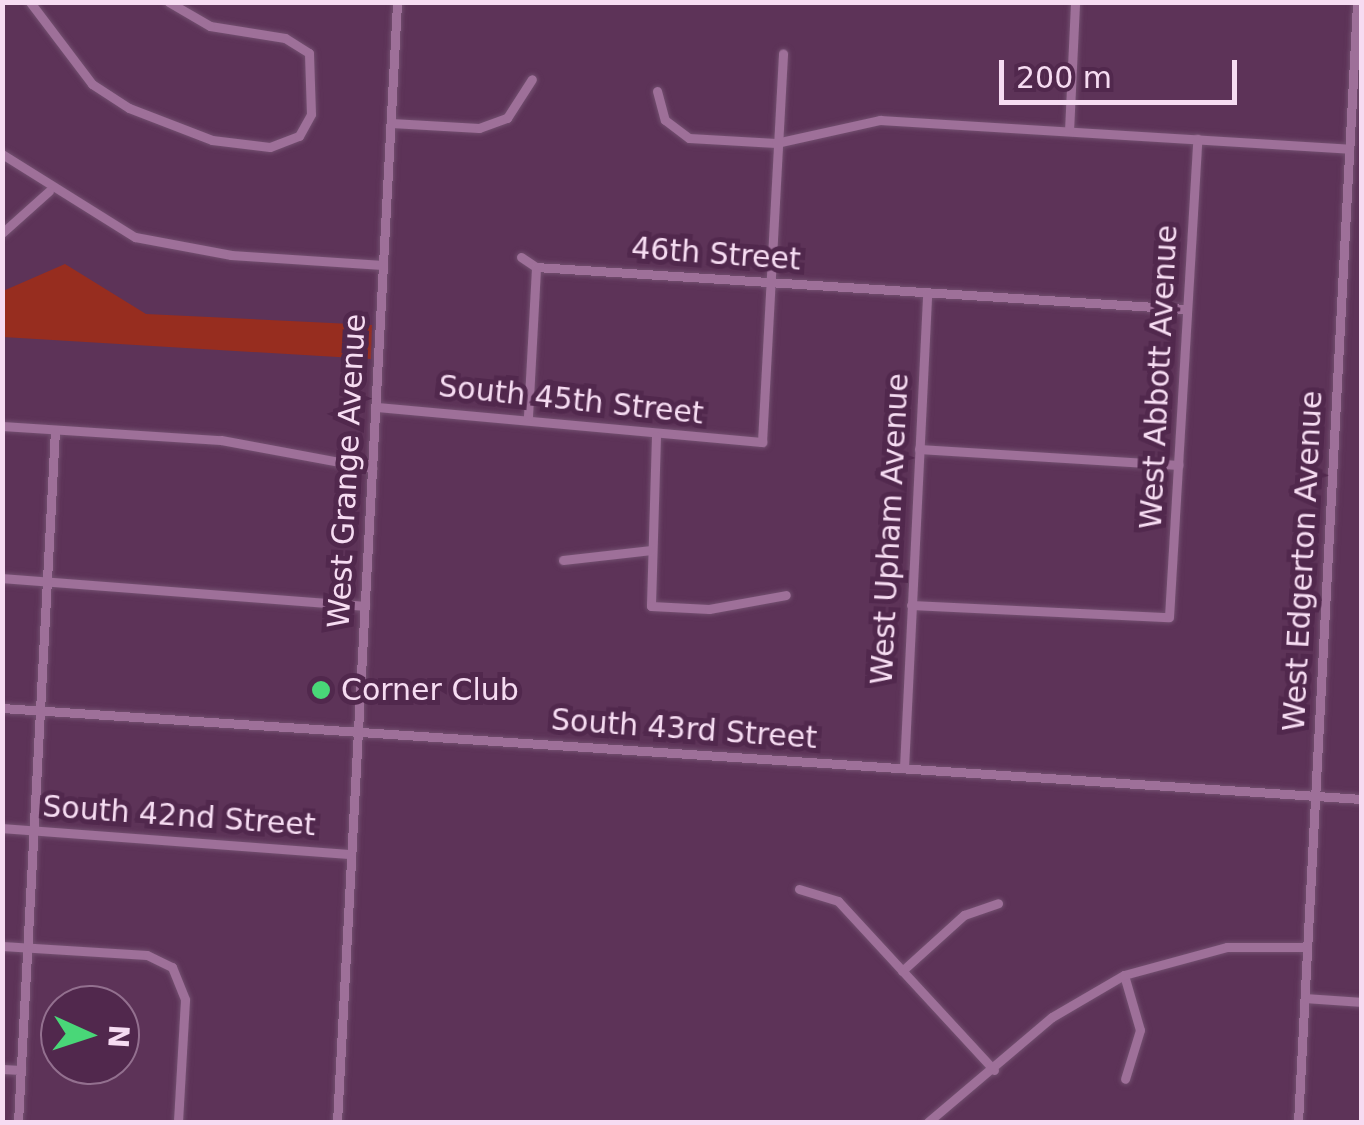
<!DOCTYPE html>
<style>
body{margin:0}
#map{position:relative;width:1364px;height:1125px;overflow:hidden;background:#5d3358;font-family:"DejaVu Sans",sans-serif}
div>[style]{position:absolute}
.green>*{inset:0;background:#972d1f}
.roads{filter:drop-shadow(0 0 2px #735070) drop-shadow(0 0 2px #735070)}
.minor>*{height:9px;margin:-4.5px;padding:0 4.5px;transform-origin:4.5px;border-radius:4.5px;background:#9e7099}
.dots>*{width:28px;height:28px;translate:-50% -50%;box-sizing:border-box;border:5px solid #51284d;border-radius:50%}
span{translate:-50% -50%;white-space:nowrap;text-align:center;line-height:1.15;-webkit-text-stroke:10px #51284d;paint-order:stroke}
.street-label{font-size:30px;color:#f6dcf2}
.poi-label{font-size:30px;color:#f6dcf2}
.left{translate:0 -50%;text-align:left}
.frame{position:absolute;inset:0;border:5px solid #f6dcf2;pointer-events:none}
.north{position:absolute;left:40px;top:985px;width:100px;height:100px;box-sizing:border-box;background:#51284d;border:2px solid #93708f;border-radius:50%;rotate:93deg;font-size:28px;font-weight:700;line-height:40px;text-align:center;color:#f6dcf2}
.north::after{content:'';display:block;margin:auto;width:35px;height:45px;background:#49d778;clip-path:polygon(50% 0,100% 100%,50% 72%,0 100%)}
.scale{position:absolute;left:999px;top:60px;width:238px;height:45px;box-sizing:border-box;border:5px solid #f6dcf2;border-top:0;padding-left:12px;font-size:30px;line-height:35px;white-space:nowrap;color:#f6dcf2;-webkit-text-stroke:8px #51284d;paint-order:stroke}
</style>
<div id="map">
<div class="green">
<div style="clip-path:polygon(65px 264px,146px 314px,372px 325px,371px 359px,3px 337px,3px 291px)"></div>
</div>
<div class="roads">
<div class="minor">
<div style="left:30px;top:2px;width:103px;rotate:52.9deg"></div>
<div style="left:92px;top:84px;width:44px;rotate:33deg"></div>
<div style="left:129px;top:108px;width:89px;rotate:21.1deg"></div>
<div style="left:212px;top:140px;width:58px;rotate:6.9deg"></div>
<div style="left:270px;top:147px;width:31px;rotate:-21deg"></div>
<div style="left:299px;top:136px;width:25px;rotate:-61deg"></div>
<div style="left:311px;top:114px;width:61px;rotate:-91.9deg"></div>
<div style="left:309px;top:53px;width:28px;rotate:-148deg"></div>
<div style="left:285px;top:38px;width:76px;rotate:-170.9deg"></div>
<div style="left:210px;top:26px;width:48px;rotate:-149.7deg"></div>
<div style="left:657px;top:91px;width:30px;rotate:75deg"></div>
<div style="left:665px;top:120px;width:30px;rotate:37deg"></div>
<div style="left:689px;top:138px;width:87px;rotate:3.3deg"></div>
<div style="left:776px;top:143px;width:107px;rotate:-12.5deg"></div>
<div style="left:880px;top:120px;width:470px;rotate:3.5deg"></div>
<div style="left:391px;top:123px;width:88px;rotate:3.3deg"></div>
<div style="left:479px;top:128px;width:30px;rotate:-20deg"></div>
<div style="left:507px;top:118px;width:46px;rotate:-57.3deg"></div>
<div style="left:1069px;top:131px;width:129px;rotate:-87.3deg"></div>
<div style="left:2px;top:154px;width:157px;rotate:32deg"></div>
<div style="left:135px;top:237px;width:98px;rotate:10.6deg"></div>
<div style="left:231px;top:255px;width:152px;rotate:3.8deg"></div>
<div style="left:2px;top:233px;width:63px;rotate:-41.8deg"></div>
<div style="left:521px;top:257px;width:18px;rotate:34deg"></div>
<div style="left:536px;top:267px;width:651px;rotate:3.7deg"></div>
<div style="left:376px;top:407px;width:388px;rotate:5.2deg"></div>
<div style="left:762px;top:442px;width:389px;rotate:-86.9deg"></div>
<div style="left:528px;top:416px;width:149px;rotate:-86.9deg"></div>
<div style="left:2px;top:426px;width:219px;rotate:3.7deg"></div>
<div style="left:221px;top:440px;width:154px;rotate:10.5deg"></div>
<div style="left:656px;top:436px;width:170px;rotate:91.7deg"></div>
<div style="left:651px;top:606px;width:58px;rotate:3deg"></div>
<div style="left:709px;top:609px;width:78px;rotate:-10.3deg"></div>
<div style="left:919px;top:449px;width:260px;rotate:3.5deg"></div>
<div style="left:563px;top:560px;width:89px;rotate:-6.5deg"></div>
<div style="left:2px;top:578px;width:364px;rotate:4.4deg"></div>
<div style="left:911px;top:605px;width:258px;rotate:2.7deg"></div>
<div style="left:1169px;top:617px;width:479px;rotate:-86.6deg"></div>
<div style="left:2px;top:708px;width:1363px;rotate:3.83deg"></div>
<div style="left:904px;top:768px;width:476px;rotate:-87.2deg"></div>
<div style="left:2px;top:828px;width:350px;rotate:4.3deg"></div>
<div style="left:799px;top:889px;width:41px;rotate:17.1deg"></div>
<div style="left:838px;top:901px;width:230px;rotate:47.3deg"></div>
<div style="left:2px;top:946px;width:145px;rotate:3.6deg"></div>
<div style="left:147px;top:955px;width:28px;rotate:26deg"></div>
<div style="left:172px;top:967px;width:35px;rotate:68deg"></div>
<div style="left:185px;top:1000px;width:122px;rotate:93.3deg"></div>
<div style="left:902px;top:971px;width:84px;rotate:-42.1deg"></div>
<div style="left:964px;top:915px;width:36px;rotate:-19deg"></div>
<div style="left:1124px;top:975px;width:57px;rotate:73.8deg"></div>
<div style="left:1140px;top:1030px;width:51px;rotate:107deg"></div>
<div style="left:1305px;top:998px;width:57px;rotate:4deg"></div>
<div style="left:2px;top:1069px;width:19px;rotate:3deg"></div>
<div style="left:18px;top:1122px;width:693px;rotate:-86.94deg"></div>
<div style="left:337px;top:1122px;width:1122px;rotate:-86.93deg"></div>
<div style="left:928px;top:1122px;width:162px;rotate:-40.3deg"></div>
<div style="left:1052px;top:1017px;width:83px;rotate:-30.3deg"></div>
<div style="left:1124px;top:975px;width:107px;rotate:-15.2deg"></div>
<div style="left:1227px;top:947px;width:80px"></div>
<div style="left:1298px;top:1122px;width:1122px;rotate:-86.98deg"></div>
</div>
</div>
<div class="dots">
<div style="left:321px;top:690px;background:#49d778"></div>
</div>
<div class="street-label">
<span style="left:716px;top:254px;rotate:4deg">46th Street</span>
<span style="left:1159px;top:377px;rotate:-87deg">West Abbott Avenue</span>
<span style="left:571px;top:400px;rotate:6deg">South 45th Street</span>
<span style="left:347px;top:471px;rotate:-87deg">West Grange Avenue</span>
<span style="left:890px;top:529px;rotate:-87deg">West Upham Avenue</span>
<span style="left:1303px;top:561px;rotate:-87deg">West Edgerton Avenue</span>
<span style="left:684px;top:729px;rotate:4deg">South 43rd Street</span>
<span style="left:179px;top:816px;rotate:4deg">South 42nd Street</span>
</div>
<div class="poi-label">
<span class="left" style="left:341px;top:690px">Corner Club</span>
</div>
<div class="frame"></div>
<div class="north">N</div>
<div class="scale">200 m</div>
</div>
